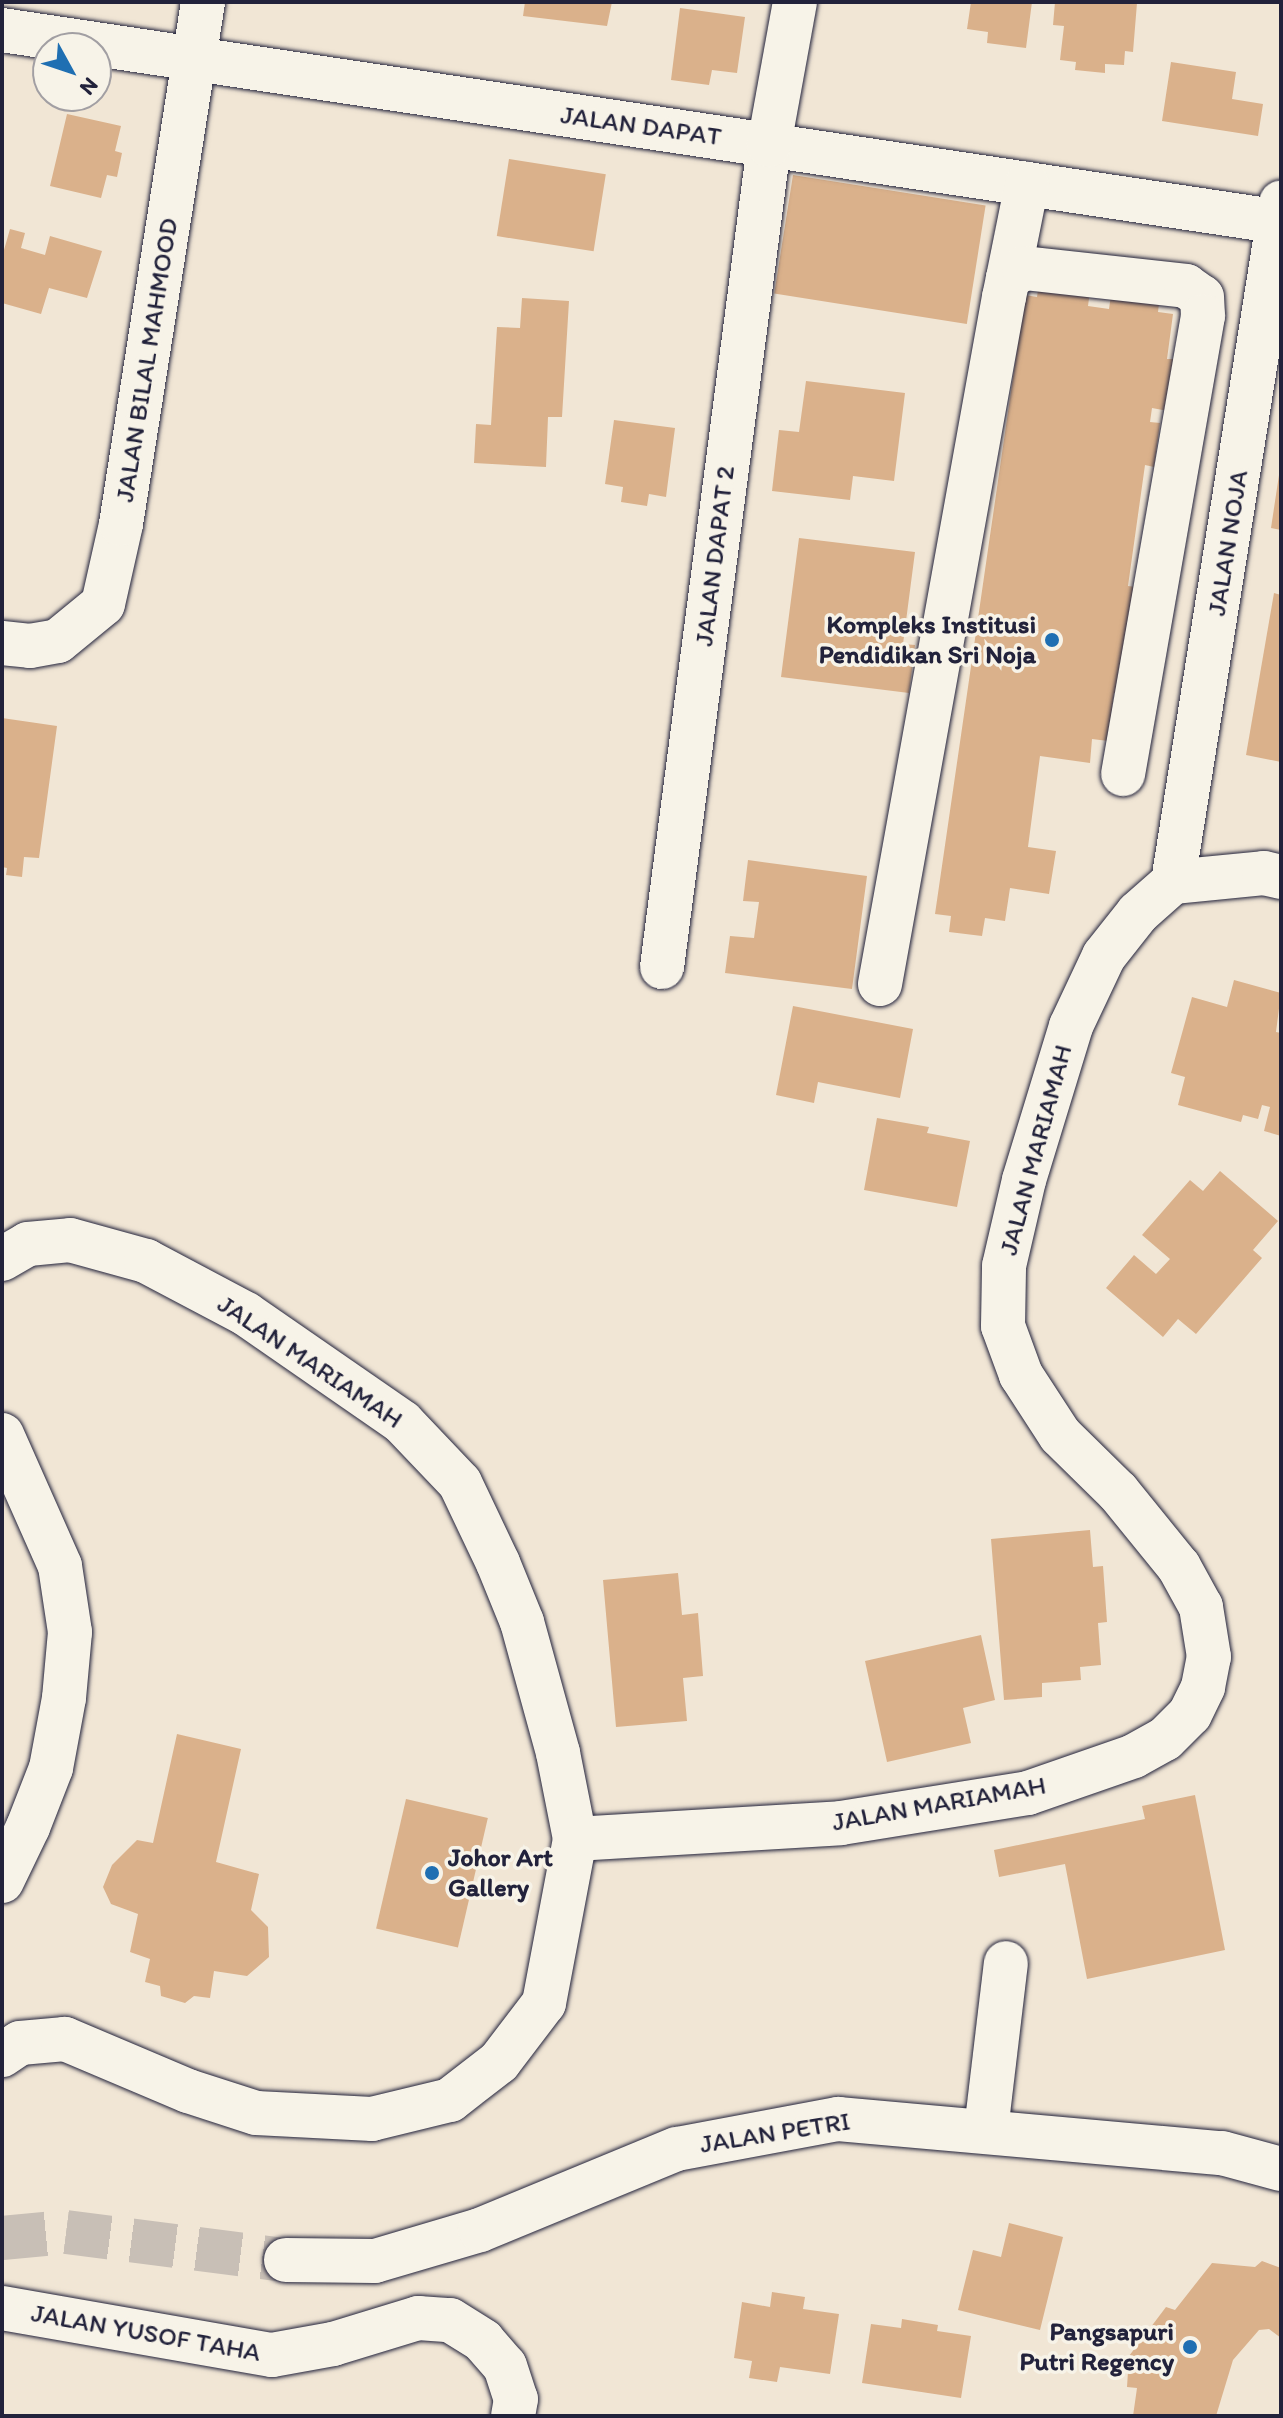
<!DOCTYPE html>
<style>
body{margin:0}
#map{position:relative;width:1283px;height:2418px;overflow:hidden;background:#f1e6d5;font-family:Itim,sans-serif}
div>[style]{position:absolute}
.building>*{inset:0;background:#dab18b;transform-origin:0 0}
.minor-tunnel>*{height:44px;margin-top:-22px;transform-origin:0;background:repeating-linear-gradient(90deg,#c8bfb6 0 44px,transparent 0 66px)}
.roads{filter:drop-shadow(0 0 2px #22223b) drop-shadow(0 0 2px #22223b)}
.minor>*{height:44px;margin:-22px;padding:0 22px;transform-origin:22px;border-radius:22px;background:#f7f3e8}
.dots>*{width:22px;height:22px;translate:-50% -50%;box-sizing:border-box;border:4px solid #f7f3e8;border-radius:50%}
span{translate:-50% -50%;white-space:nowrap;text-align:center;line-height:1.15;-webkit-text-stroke:7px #f7f3e8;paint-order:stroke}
.street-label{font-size:26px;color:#22223b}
.poi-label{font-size:26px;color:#22223b;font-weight:700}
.right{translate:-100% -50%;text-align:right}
.left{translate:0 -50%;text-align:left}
.frame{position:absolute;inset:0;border:4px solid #22223b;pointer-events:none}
.north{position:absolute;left:32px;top:32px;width:80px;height:80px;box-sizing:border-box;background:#f7f3e8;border:2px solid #a29fa3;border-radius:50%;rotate:130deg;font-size:22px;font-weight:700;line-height:32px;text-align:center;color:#22223b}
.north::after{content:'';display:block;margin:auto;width:28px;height:36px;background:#1f6fb2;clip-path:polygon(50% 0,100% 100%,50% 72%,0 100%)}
</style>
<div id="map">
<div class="building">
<div style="clip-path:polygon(525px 2px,612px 2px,607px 26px,523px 16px)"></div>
<div style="clip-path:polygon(971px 2px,1032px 2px,1026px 48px,987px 43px,988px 32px,967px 29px)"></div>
<div style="clip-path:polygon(1055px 2px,1137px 3px,1133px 52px,1125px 51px,1124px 65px,1105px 64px,1105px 73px,1075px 70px,1076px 62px,1060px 60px,1064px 26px,1053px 25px)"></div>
<div style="clip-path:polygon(680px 8px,745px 17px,737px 73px,712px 70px,709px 85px,671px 80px)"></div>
<div style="clip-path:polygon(1171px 62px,1236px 72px,1232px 99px,1263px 104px,1258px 136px,1162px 121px)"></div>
<div style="clip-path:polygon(67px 114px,121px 126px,115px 151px,122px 153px,117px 177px,107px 175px,101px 198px,50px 186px)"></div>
<div style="left:509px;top:159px;width:98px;height:78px;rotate:9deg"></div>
<div style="left:793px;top:175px;width:195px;height:120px;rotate:9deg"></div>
<div style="clip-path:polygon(10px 229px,25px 233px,21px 248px,45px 255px,50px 236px,102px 251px,87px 298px,49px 288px,41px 314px,2px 303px,2px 257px)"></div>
<div style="clip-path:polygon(1040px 276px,1091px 283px,1088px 306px,1109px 309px,1112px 288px,1160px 295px,1158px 312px,1173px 314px,1167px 359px,1175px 359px,1168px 411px,1152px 408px,1150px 422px,1160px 423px,1154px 467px,1145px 465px,1128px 586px,1136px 587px,1122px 693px,1114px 693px,1108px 741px,1092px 739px,1090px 763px,1040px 756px,1028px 847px,1056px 851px,1049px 894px,1010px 888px,1005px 921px,985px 918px,982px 936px,949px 932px,951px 916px,935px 914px,1025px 295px,1037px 297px)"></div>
<div style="clip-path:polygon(522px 298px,569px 301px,562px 417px,548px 417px,546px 467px,474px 463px,476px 424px,491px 425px,497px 327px,520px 328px)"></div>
<div style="clip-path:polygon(806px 381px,905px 393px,894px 481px,853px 476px,850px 500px,772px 491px,779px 430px,799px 432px)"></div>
<div style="clip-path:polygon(614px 420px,675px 428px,666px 497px,649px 494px,647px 506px,621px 502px,623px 487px,605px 484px)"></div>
<div style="clip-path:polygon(1279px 475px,1281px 476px,1281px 530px,1271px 528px)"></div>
<div style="clip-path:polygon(799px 538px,915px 552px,903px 644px,915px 645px,909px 693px,781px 677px)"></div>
<div style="clip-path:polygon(1274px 593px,1281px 595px,1281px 762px,1246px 755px)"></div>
<div style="clip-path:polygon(2px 718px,57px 726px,39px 858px,24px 857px,22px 877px,6px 875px,7px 868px,2px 867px)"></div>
<div style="clip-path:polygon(748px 860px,867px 876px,852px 989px,725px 973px,730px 936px,754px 938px,759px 902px,743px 901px)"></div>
<div style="clip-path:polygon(1234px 980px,1281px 993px,1276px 1032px,1281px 1033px,1281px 1136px,1264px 1131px,1270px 1107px,1262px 1105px,1258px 1119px,1243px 1115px,1241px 1122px,1178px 1105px,1185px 1077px,1171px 1073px,1192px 997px,1227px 1007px)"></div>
<div style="clip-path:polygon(793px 1006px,913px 1029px,900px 1098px,818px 1082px,814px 1103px,776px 1095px)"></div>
<div style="clip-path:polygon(877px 1118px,929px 1127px,927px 1133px,970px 1141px,957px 1207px,864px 1190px)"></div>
<div style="clip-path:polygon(1220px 1171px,1278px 1221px,1253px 1250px,1262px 1258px,1196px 1334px,1178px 1319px,1163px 1337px,1106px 1288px,1134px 1255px,1156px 1274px,1170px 1259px,1142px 1235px,1190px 1180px,1203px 1191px)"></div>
<div style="clip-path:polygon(1090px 1530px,1093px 1567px,1103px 1566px,1107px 1622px,1098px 1623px,1101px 1665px,1080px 1667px,1081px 1680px,1042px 1683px,1042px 1697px,1004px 1700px,991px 1539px)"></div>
<div style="clip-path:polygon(678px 1573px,682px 1615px,698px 1613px,703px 1676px,683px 1678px,687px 1721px,616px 1727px,603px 1580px)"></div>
<div style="clip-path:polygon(981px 1635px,995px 1700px,963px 1708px,971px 1743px,887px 1762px,865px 1661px)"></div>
<div style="clip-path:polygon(177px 1734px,241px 1749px,216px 1862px,259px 1874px,251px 1910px,268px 1927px,269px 1957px,247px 1976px,214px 1971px,210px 1998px,194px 1996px,185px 2003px,161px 1996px,160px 1986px,145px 1982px,150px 1959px,130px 1952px,138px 1914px,111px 1904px,103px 1887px,112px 1865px,137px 1840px,153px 1843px)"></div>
<div style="clip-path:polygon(1195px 1795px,1225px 1950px,1087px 1979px,1065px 1864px,999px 1877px,994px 1850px,1145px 1819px,1142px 1806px)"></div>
<div style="left:406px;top:1799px;width:84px;height:133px;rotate:13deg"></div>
<div style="clip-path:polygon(1009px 2223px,1063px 2237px,1040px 2330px,958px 2310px,973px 2250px,1001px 2257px)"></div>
<div style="clip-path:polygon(1262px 2261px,1281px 2268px,1281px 2338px,1269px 2329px,1259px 2330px,1233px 2360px,1216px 2416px,1133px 2416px,1137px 2388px,1127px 2387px,1129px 2356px,1166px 2307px,1175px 2310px,1212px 2263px,1255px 2267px)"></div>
<div style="clip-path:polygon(772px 2292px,805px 2297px,803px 2309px,839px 2314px,830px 2374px,780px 2367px,777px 2382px,749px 2378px,752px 2361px,734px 2358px,742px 2302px,770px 2307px)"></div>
<div style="clip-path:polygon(902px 2319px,938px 2325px,937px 2331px,971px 2336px,961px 2398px,862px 2383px,871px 2324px,901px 2328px)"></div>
</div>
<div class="minor-tunnel">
<div style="left:2px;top:2238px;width:64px;rotate:-5.4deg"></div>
<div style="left:66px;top:2232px;width:222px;rotate:7.3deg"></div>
</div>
<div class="roads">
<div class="minor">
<div style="left:2px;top:30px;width:1293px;rotate:8.54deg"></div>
<div style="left:1008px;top:278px;width:96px;rotate:-78.6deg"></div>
<div style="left:2px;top:643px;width:28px;rotate:6deg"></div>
<div style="left:30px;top:646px;width:28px;rotate:-10deg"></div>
<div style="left:58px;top:641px;width:58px;rotate:-39.4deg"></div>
<div style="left:103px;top:604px;width:82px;rotate:-77.3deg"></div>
<div style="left:121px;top:524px;width:528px;rotate:-81.07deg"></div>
<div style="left:1173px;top:882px;width:688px;rotate:-80.96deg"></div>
<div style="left:662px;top:967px;width:829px;rotate:-82.58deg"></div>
<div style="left:769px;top:145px;width:145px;rotate:-79.7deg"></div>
<div style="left:880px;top:984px;width:698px;rotate:-79.77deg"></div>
<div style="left:1004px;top:297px;width:19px;rotate:-78deg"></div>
<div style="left:1008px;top:278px;width:19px;rotate:-32deg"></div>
<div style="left:1024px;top:268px;width:163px;rotate:6.3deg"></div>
<div style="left:1186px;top:286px;width:19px;rotate:35deg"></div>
<div style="left:1202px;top:297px;width:19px;rotate:87deg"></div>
<div style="left:1203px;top:316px;width:465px;rotate:99.9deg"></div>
<div style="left:2px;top:1259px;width:30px;rotate:-30deg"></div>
<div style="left:28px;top:1244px;width:42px;rotate:-5.4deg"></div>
<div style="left:70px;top:1240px;width:79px;rotate:15.4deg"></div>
<div style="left:146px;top:1261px;width:113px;rotate:27.9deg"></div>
<div style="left:246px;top:1314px;width:190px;rotate:34.7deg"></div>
<div style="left:402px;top:1422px;width:84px;rotate:46.4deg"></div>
<div style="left:460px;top:1483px;width:89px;rotate:64.6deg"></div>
<div style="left:498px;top:1563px;width:64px;rotate:67.9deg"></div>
<div style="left:522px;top:1622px;width:136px;rotate:74.6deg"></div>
<div style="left:558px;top:1753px;width:88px;rotate:78.8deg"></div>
<div style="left:575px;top:1839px;width:167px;rotate:100.7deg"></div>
<div style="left:544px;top:2003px;width:74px;rotate:127.3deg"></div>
<div style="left:499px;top:2062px;width:62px;rotate:142.2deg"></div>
<div style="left:450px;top:2100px;width:80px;rotate:166.3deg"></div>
<div style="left:372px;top:2119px;width:116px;rotate:-177deg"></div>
<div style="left:256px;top:2113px;width:71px;rotate:-162.1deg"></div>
<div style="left:188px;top:2091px;width:134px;rotate:-157.1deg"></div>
<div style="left:65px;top:2039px;width:45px;rotate:174.9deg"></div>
<div style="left:20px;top:2043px;width:22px;rotate:146deg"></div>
<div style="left:2px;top:1435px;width:143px;rotate:66.1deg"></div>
<div style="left:60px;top:1566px;width:67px;rotate:81.4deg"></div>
<div style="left:70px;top:1632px;width:66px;rotate:95.2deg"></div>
<div style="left:64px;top:1698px;width:71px;rotate:100.5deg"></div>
<div style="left:51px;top:1768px;width:63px;rotate:111.3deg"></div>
<div style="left:28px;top:1827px;width:60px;rotate:115.7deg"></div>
<div style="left:575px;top:1839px;width:266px;rotate:-3.4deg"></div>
<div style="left:841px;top:1823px;width:189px;rotate:-9.1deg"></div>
<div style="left:1028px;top:1793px;width:112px;rotate:-19.2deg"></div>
<div style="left:1134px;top:1756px;width:35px;rotate:-29deg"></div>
<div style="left:1165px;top:1739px;width:35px;rotate:-45deg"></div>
<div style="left:1190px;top:1714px;width:30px;rotate:-64deg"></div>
<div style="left:1203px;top:1687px;width:31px;rotate:-79deg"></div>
<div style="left:1209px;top:1657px;width:51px;rotate:-99.1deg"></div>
<div style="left:1201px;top:1607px;width:46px;rotate:-118.8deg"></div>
<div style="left:1179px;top:1567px;width:97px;rotate:-129.1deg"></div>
<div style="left:1118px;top:1492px;width:81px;rotate:-135.5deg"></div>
<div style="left:1060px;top:1435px;width:72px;rotate:-123deg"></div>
<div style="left:1021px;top:1375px;width:52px;rotate:-110.2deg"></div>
<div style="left:1003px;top:1326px;width:60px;rotate:-89deg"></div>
<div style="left:1004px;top:1266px;width:88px;rotate:-76.9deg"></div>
<div style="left:1024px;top:1180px;width:161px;rotate:-73deg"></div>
<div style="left:1071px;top:1026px;width:77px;rotate:-64.8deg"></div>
<div style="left:1104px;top:956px;width:55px;rotate:-51.7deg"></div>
<div style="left:1138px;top:913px;width:47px;rotate:-41.5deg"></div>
<div style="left:1173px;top:882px;width:91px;rotate:-5.6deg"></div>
<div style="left:1264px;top:873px;width:17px;rotate:13deg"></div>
<div style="left:986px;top:2130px;width:168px;rotate:-83.2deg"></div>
<div style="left:286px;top:2260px;width:89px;rotate:0.6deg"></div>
<div style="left:375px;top:2261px;width:109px;rotate:-16.4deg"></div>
<div style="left:480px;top:2230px;width:213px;rotate:-22.4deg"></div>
<div style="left:677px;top:2149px;width:164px;rotate:-10.6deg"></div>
<div style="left:838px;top:2119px;width:386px;rotate:5.1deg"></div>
<div style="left:1222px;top:2153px;width:61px;rotate:15.2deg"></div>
<div style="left:2px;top:2308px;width:274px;rotate:9.9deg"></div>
<div style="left:272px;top:2355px;width:62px;rotate:-10.2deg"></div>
<div style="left:333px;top:2344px;width:89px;rotate:-17deg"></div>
<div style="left:418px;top:2318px;width:32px;rotate:4deg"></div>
<div style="left:450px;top:2320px;width:39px;rotate:32deg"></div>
<div style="left:483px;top:2341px;width:33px;rotate:49deg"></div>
<div style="left:505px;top:2366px;width:35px;rotate:72deg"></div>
<div style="left:516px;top:2399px;width:17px;rotate:100deg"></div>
</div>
</div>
<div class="dots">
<div style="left:1052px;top:640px;background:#1f6fb2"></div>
<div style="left:432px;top:1873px;background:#1f6fb2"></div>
<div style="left:1190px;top:2347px;background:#1f6fb2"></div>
</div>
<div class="street-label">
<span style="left:641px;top:126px;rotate:8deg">JALAN DAPAT</span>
<span style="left:147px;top:360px;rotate:-81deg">JALAN BILAL MAHMOOD</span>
<span style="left:1228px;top:543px;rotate:-81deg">JALAN NOJA</span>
<span style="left:715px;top:556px;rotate:-83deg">JALAN DAPAT 2</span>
<span style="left:1036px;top:1150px;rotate:-75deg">JALAN MARIAMAH</span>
<span style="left:310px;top:1362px;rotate:34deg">JALAN MARIAMAH</span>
<span style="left:939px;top:1804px;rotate:-10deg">JALAN MARIAMAH</span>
<span style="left:775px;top:2133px;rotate:-9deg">JALAN PETRI</span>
<span style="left:146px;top:2333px;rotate:10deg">JALAN YUSOF TAHA</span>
</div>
<div class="poi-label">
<span class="right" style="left:1036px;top:640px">Kompleks Institusi<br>Pendidikan Sri Noja</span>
<span class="left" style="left:448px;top:1873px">Johor Art<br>Gallery</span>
<span class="right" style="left:1174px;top:2347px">Pangsapuri<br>Putri Regency</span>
</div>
<div class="frame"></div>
<div class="north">N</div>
</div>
